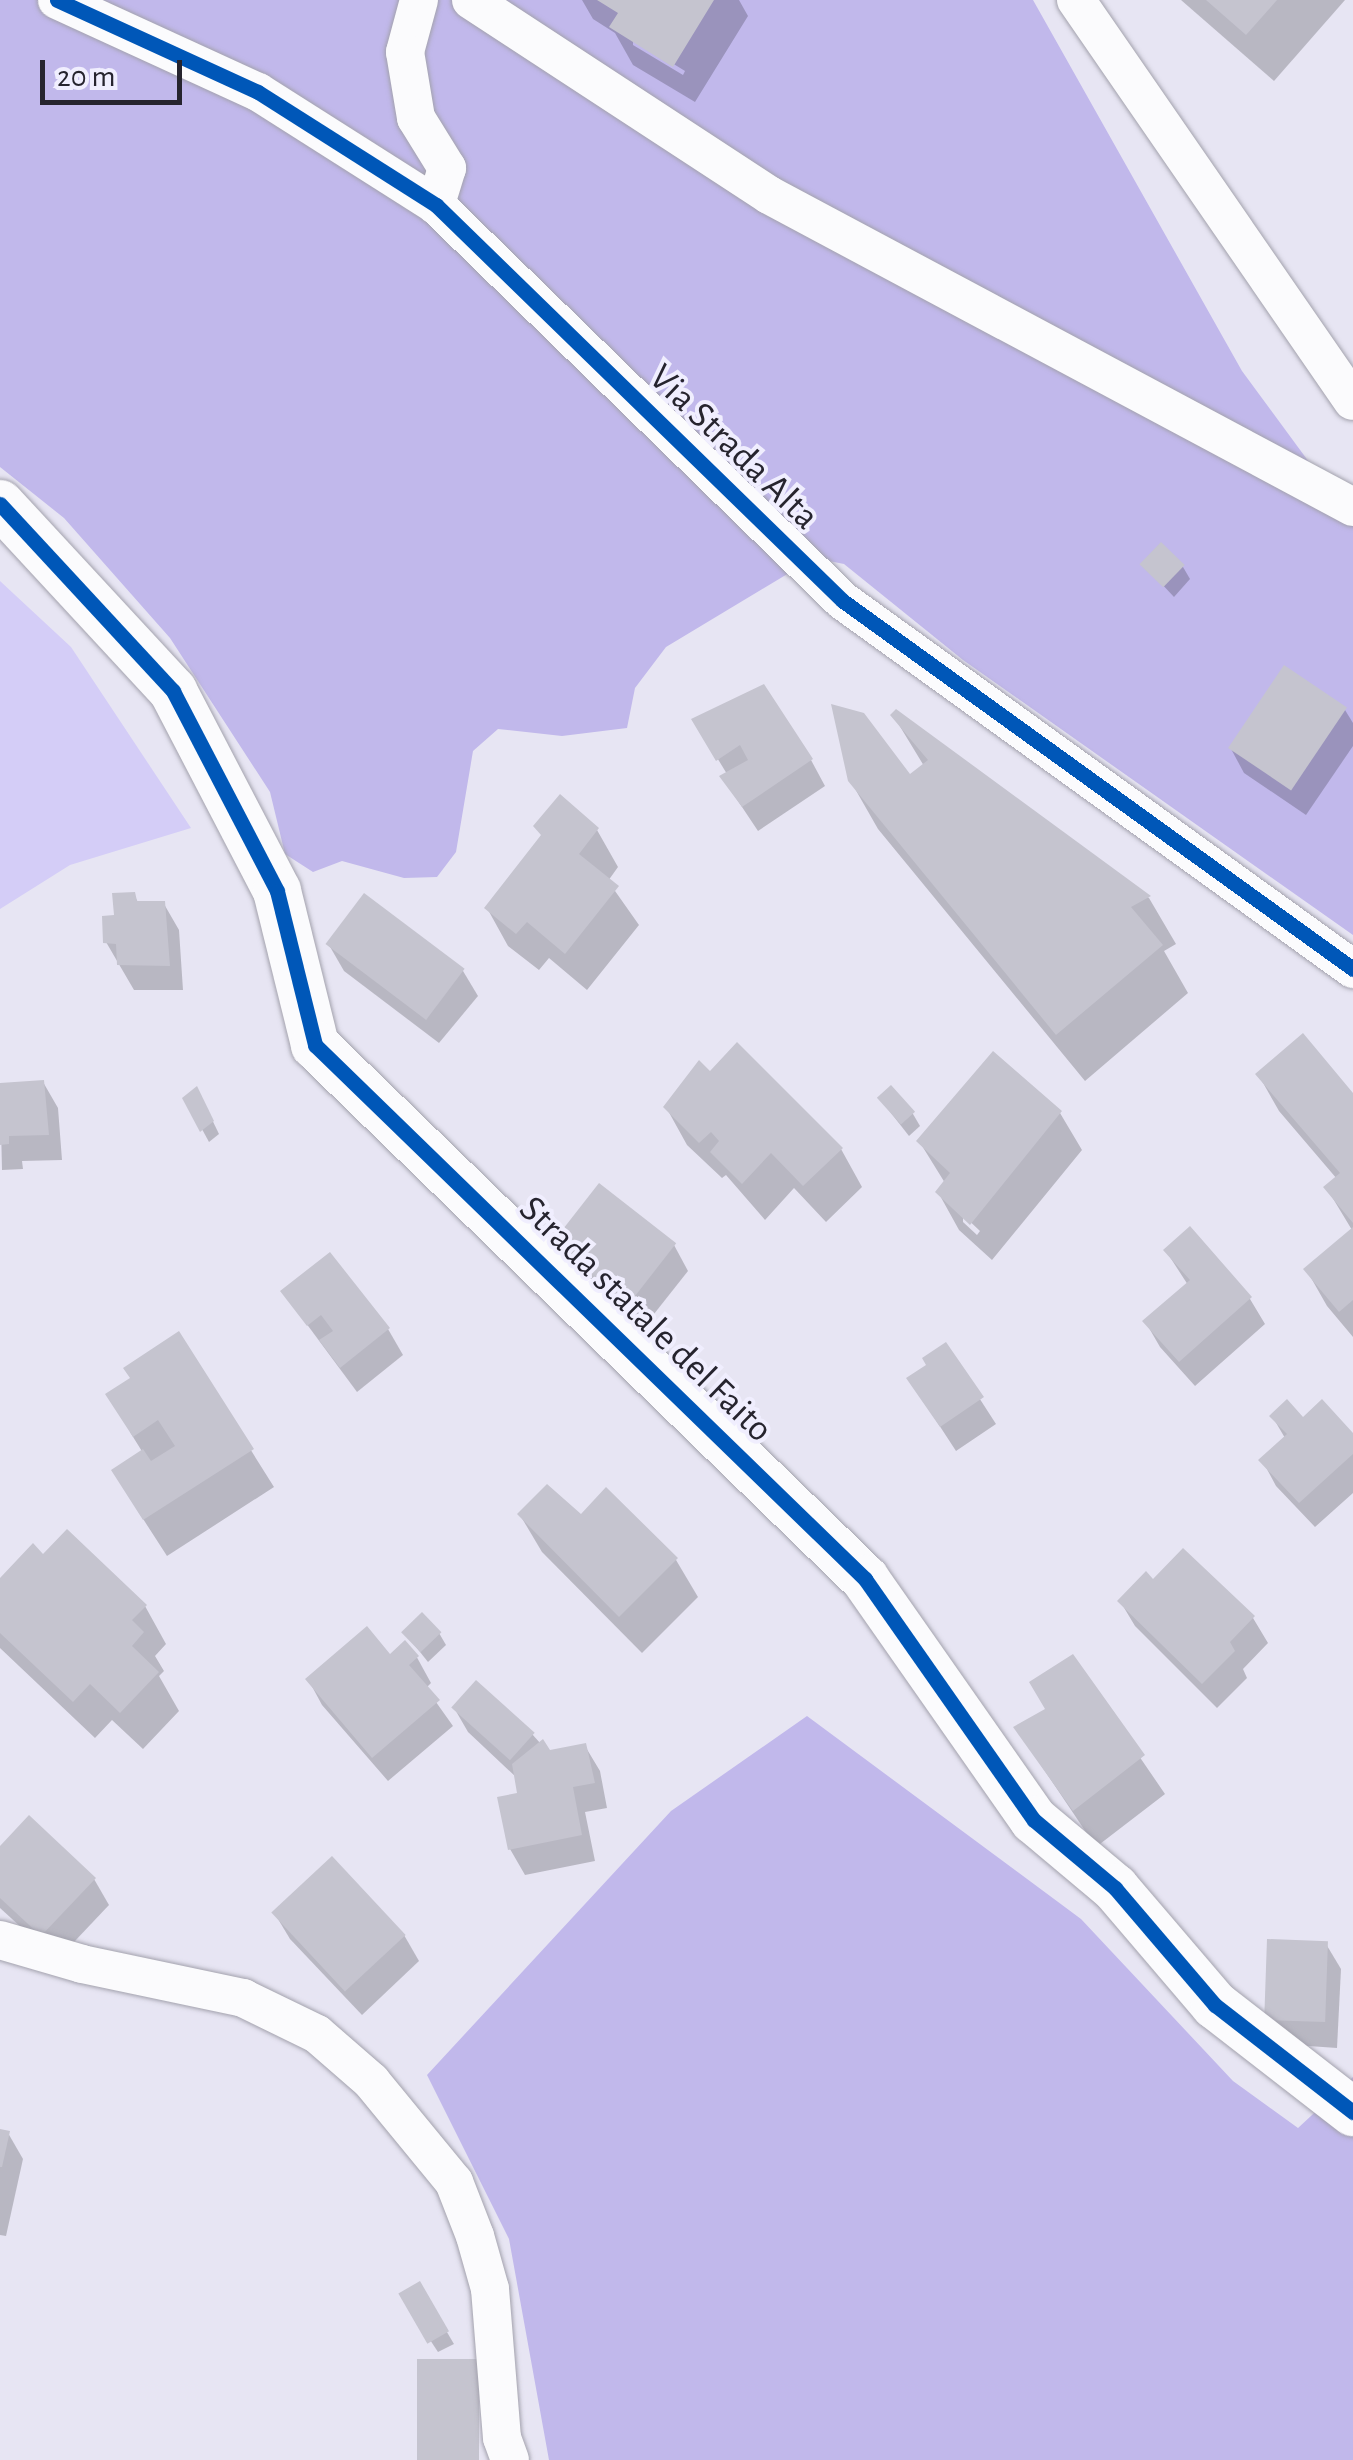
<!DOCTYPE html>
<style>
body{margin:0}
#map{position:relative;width:1353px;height:2460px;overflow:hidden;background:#e7e5f3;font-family:"Alegreya Sans",sans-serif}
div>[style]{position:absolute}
.green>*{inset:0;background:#d4cdf7}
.forest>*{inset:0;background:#c1b8eb}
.shadow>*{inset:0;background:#0003}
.building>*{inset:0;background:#c5c4cf;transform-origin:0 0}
.roads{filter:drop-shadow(0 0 2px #a3a2ad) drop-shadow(0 0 2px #a3a2ad)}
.minor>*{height:38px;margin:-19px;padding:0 19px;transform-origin:19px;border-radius:19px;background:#fbfbfd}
.tertiary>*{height:48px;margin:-24px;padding:0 24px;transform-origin:24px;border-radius:24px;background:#fbfbfd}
.cycleway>*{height:15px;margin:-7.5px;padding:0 7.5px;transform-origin:7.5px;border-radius:7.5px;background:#0057b8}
span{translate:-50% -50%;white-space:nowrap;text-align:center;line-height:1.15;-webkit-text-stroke:8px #f0eefe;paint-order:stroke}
.street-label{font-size:38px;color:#26242e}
.scale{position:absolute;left:40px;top:60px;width:142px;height:45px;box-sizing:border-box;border:5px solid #26242e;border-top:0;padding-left:12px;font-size:30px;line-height:35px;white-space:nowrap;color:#26242e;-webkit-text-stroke:8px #f0eefe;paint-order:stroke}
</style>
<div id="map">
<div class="green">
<div style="clip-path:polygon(0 581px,71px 647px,191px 828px,70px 865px,0 909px)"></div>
</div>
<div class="forest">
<div style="clip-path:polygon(0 0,1033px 0,1242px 371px,1353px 522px,1353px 935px,963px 660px,844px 564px,814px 558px,666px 647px,635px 688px,627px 728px,562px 736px,498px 729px,473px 751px,456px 852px,437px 877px,404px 878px,342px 861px,313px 872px,285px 854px,270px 792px,170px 638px,64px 518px,0 467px)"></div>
<div style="clip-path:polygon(807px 1716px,1081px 1919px,1233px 2081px,1298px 2128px,1353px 2077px,1353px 2460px,549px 2460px,509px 2239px,427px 2075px,671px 1811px)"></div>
</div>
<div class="shadow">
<div style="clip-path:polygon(evenodd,582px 0,739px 0,748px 16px,695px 102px,633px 65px,615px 33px,593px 19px,582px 0,633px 39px,685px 71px,683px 75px,633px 45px,633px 39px)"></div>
<div style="clip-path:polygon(1181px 0,1345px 0,1274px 81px)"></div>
<div style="clip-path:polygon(1145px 566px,1183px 567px,1190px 579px,1174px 597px)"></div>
<div style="clip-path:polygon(1345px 710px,1353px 723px,1353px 746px,1306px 815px,1244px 773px,1230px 747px)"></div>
<div style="clip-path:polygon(896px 712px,1149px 898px,1176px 944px,1164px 951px,1188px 993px,1085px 1081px,878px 829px,850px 780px,909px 777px,924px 766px,893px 715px)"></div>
<div style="clip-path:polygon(694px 720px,811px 760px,825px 786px,758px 831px,722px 777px,727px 774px)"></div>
<div style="clip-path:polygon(597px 830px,618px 867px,608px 881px,639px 925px,587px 990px,549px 958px,539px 970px,508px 946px,487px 908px)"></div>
<div style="clip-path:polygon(134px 895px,139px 904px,164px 904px,179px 930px,183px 990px,134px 990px,106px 942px)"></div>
<div style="clip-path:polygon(329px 945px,463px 971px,478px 996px,439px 1043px,344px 971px)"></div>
<div style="clip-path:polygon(710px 1074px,841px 1149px,862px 1187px,826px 1222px,794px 1188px,765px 1220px,726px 1175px,722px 1178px,687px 1145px,666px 1107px)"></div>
<div style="clip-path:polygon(1258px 1074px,1353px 1097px,1353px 1337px,1327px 1306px,1306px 1269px,1352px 1230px,1326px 1187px,1337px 1179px,1279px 1111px)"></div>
<div style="clip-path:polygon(43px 1082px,58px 1108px,62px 1160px,22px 1161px,23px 1169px,2px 1170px,0 1085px)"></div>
<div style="clip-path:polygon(185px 1098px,203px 1101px,219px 1134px,209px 1142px)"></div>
<div style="clip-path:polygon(880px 1099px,913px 1114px,920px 1126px,909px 1136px)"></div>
<div style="clip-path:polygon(evenodd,1060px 1113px,1082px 1150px,992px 1260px,959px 1230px,938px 1192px,945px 1183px,919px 1141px,1060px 1113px,963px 1215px,980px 1231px,977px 1235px,963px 1222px,963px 1215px)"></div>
<div style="clip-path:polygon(1190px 1230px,1250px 1299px,1265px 1324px,1195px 1386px,1160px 1347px,1145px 1321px,1188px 1285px,1166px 1251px)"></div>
<div style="clip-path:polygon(674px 1245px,688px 1271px,635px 1338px,561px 1279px)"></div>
<div style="clip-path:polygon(283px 1292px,388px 1329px,403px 1355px,357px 1392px)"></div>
<div style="clip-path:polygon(178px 1334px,274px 1487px,167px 1556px,136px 1508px,143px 1453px,130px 1432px,133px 1380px)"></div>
<div style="clip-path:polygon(945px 1345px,996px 1424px,956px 1451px,909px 1379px,929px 1366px)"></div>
<div style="clip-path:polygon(1272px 1416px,1353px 1437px,1353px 1493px,1315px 1527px,1276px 1486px,1262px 1460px,1285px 1438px)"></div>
<div style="clip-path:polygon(520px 1515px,582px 1517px,676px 1560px,698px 1597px,642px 1653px,542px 1552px)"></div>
<div style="clip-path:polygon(1183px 1551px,1253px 1618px,1268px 1643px,1243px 1669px,1247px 1678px,1217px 1708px,1135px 1626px,1120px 1601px,1153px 1582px)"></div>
<div style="clip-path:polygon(43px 1558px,145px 1606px,166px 1644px,155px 1656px,164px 1671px,159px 1676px,179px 1711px,143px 1749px,112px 1720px,95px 1738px,0 1648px,0 1581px)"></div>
<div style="clip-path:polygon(404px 1632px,439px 1633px,446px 1645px,428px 1662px)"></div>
<div style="clip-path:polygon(414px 1652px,431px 1683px,426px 1688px,453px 1726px,388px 1781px,322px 1705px,308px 1679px)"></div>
<div style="clip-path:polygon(1072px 1658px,1165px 1794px,1096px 1847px,1016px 1728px,1048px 1710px)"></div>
<div style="clip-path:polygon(453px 1706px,532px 1734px,549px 1753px,585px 1746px,600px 1771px,607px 1808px,585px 1812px,595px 1861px,525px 1875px,510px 1849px,520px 1795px,517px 1778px,468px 1732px)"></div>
<div style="clip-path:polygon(0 1849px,94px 1879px,109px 1905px,57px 1960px,0 1908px)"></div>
<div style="clip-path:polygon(275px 1914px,404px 1935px,419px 1961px,362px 2015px,290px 1939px)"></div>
<div style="clip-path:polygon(1326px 1944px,1341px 1969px,1337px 2048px,1280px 2044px,1266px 2019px)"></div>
<div style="clip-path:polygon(0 2131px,8px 2133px,23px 2159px,6px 2236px,0 2235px)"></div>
<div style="clip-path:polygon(419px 2285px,454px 2344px,438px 2352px,409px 2308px)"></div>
</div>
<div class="building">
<div style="clip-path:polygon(597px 0,714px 0,673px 67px,609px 27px,618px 13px)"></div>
<div style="clip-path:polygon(1206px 0,1277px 0,1246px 35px)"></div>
<div style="left:1161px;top:542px;width:33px;height:31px;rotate:44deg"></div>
<div style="left:1284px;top:665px;width:76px;height:100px;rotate:34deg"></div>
<div style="clip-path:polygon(764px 684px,813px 759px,742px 807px,719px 776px,748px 760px,740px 745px,716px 761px,691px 719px)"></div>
<div style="clip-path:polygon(831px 704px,864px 713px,910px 774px,928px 760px,890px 715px,896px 709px,1151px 896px,1131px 907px,1163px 945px,1056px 1035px,848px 781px)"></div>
<div style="clip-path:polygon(560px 794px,599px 828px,579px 854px,619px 886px,565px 954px,527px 922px,516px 934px,484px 908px,541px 835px,533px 826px)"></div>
<div style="clip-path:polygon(135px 892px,137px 901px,165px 901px,170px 966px,117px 965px,116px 944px,103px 943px,102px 916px,114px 915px,112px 893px)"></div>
<div style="left:364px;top:893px;width:126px;height:64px;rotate:37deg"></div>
<div style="clip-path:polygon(1303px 1033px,1353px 1093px,1353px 1223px,1323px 1187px,1340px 1173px,1255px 1074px)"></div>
<div style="clip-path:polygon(737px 1042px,843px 1148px,803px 1186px,771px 1153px,742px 1184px,710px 1152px,719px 1141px,711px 1132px,699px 1143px,663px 1107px,699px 1060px,710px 1071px)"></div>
<div style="clip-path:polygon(993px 1051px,1062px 1111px,970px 1225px,935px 1192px,950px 1173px,916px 1141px)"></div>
<div style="clip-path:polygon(44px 1080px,49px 1135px,9px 1136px,9px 1144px,0 1145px,0 1083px)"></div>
<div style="left:891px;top:1085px;width:36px;height:19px;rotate:48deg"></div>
<div style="clip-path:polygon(197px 1086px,214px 1121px,200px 1132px,182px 1098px)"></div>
<div style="left:599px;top:1183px;width:98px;height:90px;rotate:38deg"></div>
<div style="clip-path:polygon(1190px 1226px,1252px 1297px,1179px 1362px,1142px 1321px,1190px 1280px,1163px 1250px)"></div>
<div style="clip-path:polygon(1353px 1227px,1353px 1300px,1339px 1312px,1303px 1269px)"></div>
<div style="clip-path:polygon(330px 1252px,390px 1328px,340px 1368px,319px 1340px,333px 1331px,321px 1315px,307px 1326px,280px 1291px)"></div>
<div style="clip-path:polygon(179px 1331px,254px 1449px,143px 1520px,111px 1470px,143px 1449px,151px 1461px,175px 1446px,158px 1420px,133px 1437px,105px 1394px,130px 1378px,123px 1368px)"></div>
<div style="clip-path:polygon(946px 1342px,984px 1397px,940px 1427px,906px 1378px,926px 1365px,922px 1358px)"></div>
<div style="clip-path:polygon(1287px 1399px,1303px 1417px,1322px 1399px,1353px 1433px,1353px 1454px,1299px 1503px,1258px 1460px,1287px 1434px,1269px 1416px)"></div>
<div style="clip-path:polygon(547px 1484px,581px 1514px,606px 1487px,678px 1558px,619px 1617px,517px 1514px)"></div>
<div style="clip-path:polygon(67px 1529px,147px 1605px,132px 1620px,144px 1632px,132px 1646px,159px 1672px,120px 1713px,90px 1684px,73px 1702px,0 1633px,0 1578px,33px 1543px,43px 1554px)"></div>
<div style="clip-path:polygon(1183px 1548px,1255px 1616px,1230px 1642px,1235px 1651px,1202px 1684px,1117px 1601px,1146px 1571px,1153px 1579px)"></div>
<div style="left:422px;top:1612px;width:28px;height:29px;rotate:46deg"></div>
<div style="clip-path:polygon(367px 1626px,390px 1654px,405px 1640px,419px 1656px,409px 1665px,440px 1700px,372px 1758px,305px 1679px)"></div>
<div style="clip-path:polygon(1073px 1654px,1145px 1755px,1073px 1811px,1013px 1727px,1045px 1709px,1029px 1682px)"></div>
<div style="left:476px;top:1680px;width:79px;height:37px;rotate:42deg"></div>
<div style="clip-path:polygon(543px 1739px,550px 1750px,586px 1743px,595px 1783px,573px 1787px,582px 1835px,508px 1850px,497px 1797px,517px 1793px,512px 1764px)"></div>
<div style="clip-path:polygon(29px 1815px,96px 1878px,41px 1936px,0 1898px,0 1846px)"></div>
<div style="left:332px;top:1856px;width:108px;height:83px;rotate:47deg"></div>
<div style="left:1267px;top:1939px;width:61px;height:81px;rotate:2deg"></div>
<div style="clip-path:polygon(0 2129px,10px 2131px,2px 2167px,0 2167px)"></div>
<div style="left:420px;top:2281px;width:58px;height:25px;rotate:60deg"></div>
<div style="left:417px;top:2359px;width:62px;height:101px"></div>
</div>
<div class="roads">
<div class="minor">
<div style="left:57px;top:0;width:221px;rotate:24.6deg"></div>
<div style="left:258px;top:92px;width:211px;rotate:32.4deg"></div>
<div style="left:436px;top:205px;width:568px;rotate:44.22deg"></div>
<div style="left:843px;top:601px;width:629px;rotate:35.81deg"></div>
<div style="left:419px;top:0;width:54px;rotate:105.1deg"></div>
<div style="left:405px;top:52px;width:67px;rotate:80.5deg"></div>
<div style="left:416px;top:118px;width:59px;rotate:58.2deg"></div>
<div style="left:447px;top:168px;width:39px;rotate:107deg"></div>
<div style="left:471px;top:0;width:356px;rotate:33.2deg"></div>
<div style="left:769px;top:195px;width:662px;rotate:28.11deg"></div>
<div style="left:1076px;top:0;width:487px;rotate:55.4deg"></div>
<div style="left:0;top:1940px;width:85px;rotate:16.3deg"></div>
<div style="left:82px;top:1964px;width:165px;rotate:11.9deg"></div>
<div style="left:243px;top:1998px;width:82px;rotate:25.9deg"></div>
<div style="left:317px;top:2034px;width:72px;rotate:41deg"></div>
<div style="left:371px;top:2081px;width:131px;rotate:50.6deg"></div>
<div style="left:454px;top:2182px;width:58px;rotate:68.7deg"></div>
<div style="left:475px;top:2236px;width:55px;rotate:74.2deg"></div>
<div style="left:490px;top:2289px;width:149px;rotate:85.4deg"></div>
<div style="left:502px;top:2438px;width:23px;rotate:70deg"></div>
</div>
<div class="tertiary">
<div style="left:0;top:504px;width:255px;rotate:47.2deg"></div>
<div style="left:173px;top:691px;width:225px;rotate:62.5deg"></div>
<div style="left:277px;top:891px;width:159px;rotate:76.1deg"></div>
<div style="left:315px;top:1045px;width:767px;rotate:44.15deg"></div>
<div style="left:865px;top:1579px;width:294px;rotate:55deg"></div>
<div style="left:1034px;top:1820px;width:106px;rotate:40deg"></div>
<div style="left:1115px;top:1888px;width:154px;rotate:49.5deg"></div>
<div style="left:1215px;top:2005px;width:175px;rotate:37.8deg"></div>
</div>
</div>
<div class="cycleway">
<div style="left:57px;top:0;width:221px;rotate:24.6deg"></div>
<div style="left:258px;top:92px;width:211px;rotate:32.4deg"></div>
<div style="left:436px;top:205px;width:568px;rotate:44.22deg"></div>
<div style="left:843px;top:601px;width:629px;rotate:35.81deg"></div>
<div style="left:0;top:504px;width:255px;rotate:47.2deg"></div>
<div style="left:173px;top:691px;width:225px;rotate:62.5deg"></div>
<div style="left:277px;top:891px;width:159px;rotate:76.1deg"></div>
<div style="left:315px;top:1045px;width:767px;rotate:44.15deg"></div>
<div style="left:865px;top:1579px;width:294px;rotate:55deg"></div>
<div style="left:1034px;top:1820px;width:106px;rotate:40deg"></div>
<div style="left:1115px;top:1888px;width:154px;rotate:49.5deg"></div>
<div style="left:1215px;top:2005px;width:175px;rotate:37.8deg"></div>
</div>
<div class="street-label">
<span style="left:733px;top:448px;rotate:44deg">Via Strada Alta</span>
<span style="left:645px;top:1320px;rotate:44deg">Strada statale del Faito</span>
</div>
<div class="scale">20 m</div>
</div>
